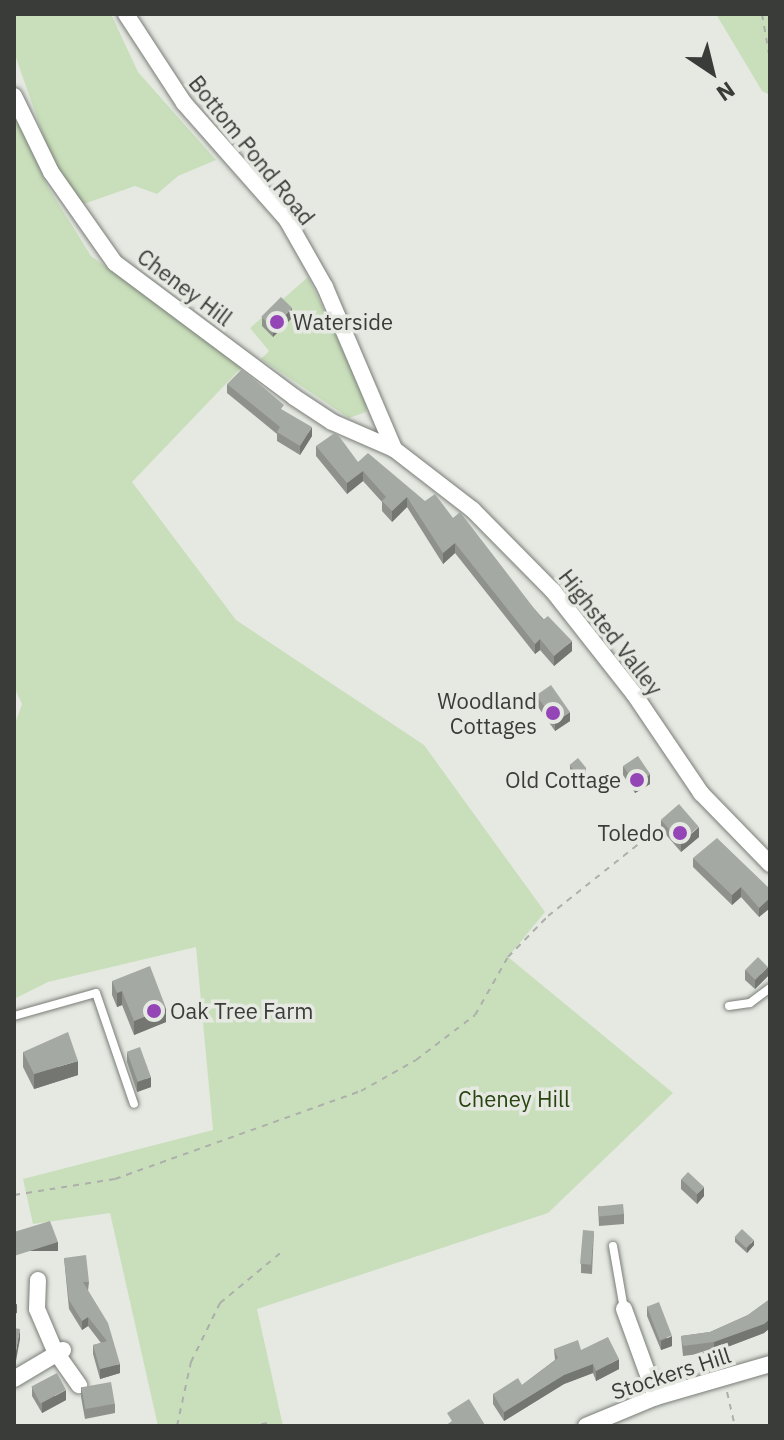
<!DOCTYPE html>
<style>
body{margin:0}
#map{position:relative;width:784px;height:1440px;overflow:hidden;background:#e5e9e2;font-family:"IBM Plex Sans",sans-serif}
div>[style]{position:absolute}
.green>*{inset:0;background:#c9dfbb}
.path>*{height:2px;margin-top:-1px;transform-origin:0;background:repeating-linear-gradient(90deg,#acafaa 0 6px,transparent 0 12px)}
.roads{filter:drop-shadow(0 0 2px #797d77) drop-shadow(0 0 2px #797d77)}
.lane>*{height:8px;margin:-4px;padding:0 4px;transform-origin:4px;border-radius:4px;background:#fff}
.street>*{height:16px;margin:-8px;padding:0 8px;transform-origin:8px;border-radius:8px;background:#fff}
.wall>*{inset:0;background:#8e918c}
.shaded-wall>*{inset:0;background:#747672;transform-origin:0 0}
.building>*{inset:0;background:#a5a9a3;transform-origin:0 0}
.dots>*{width:22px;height:22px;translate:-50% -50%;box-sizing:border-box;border:4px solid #e5e9e2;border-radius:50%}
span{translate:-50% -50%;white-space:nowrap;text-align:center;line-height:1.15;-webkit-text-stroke:7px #e5e9e2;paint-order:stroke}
.street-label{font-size:22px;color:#3a3c39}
.poi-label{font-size:22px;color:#3a3c39}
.left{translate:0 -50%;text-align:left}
.right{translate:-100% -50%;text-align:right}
.park-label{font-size:22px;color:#28440f}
.frame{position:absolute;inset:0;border:16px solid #3a3c39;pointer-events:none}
.north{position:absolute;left:672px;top:32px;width:80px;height:80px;-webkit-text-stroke:6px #e5e9e2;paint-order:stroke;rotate:145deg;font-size:22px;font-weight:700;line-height:32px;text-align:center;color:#3a3c39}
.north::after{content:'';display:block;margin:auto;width:28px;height:36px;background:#3a3c39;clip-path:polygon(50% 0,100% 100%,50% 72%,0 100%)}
</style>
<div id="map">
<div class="green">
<div style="clip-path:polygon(14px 14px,111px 14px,138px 72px,216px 160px,178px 176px,157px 194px,135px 186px,78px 206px,50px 155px,14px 52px)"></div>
<div style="clip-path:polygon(716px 14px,770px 14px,770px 95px,762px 91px)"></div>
<div style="clip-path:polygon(14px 113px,48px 187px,91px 256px,243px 366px,132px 482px,236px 620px,424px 745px,545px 912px,508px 957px,673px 1093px,548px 1213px,257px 1309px,283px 1426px,158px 1426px,110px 1213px,33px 1224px,23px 1179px,213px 1130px,196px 947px,48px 982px,14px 999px,14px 726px,22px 704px,14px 687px)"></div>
<div style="clip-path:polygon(308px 277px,368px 402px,366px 412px,349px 418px,261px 359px,269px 351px,250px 328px)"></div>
</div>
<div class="path">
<div style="left:762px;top:14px;width:47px;rotate:80.1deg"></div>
<div style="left:14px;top:1195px;width:102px;rotate:-9deg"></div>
<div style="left:115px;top:1179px;width:261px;rotate:-19.7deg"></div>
<div style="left:361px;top:1091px;width:63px;rotate:-29.4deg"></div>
<div style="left:416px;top:1060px;width:74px;rotate:-37.3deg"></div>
<div style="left:475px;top:1015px;width:67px;rotate:-60.4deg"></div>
<div style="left:508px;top:957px;width:57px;rotate:-45.7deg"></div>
<div style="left:548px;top:916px;width:143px;rotate:-38.5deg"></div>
<div style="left:727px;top:1392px;width:35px;rotate:77deg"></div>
<div style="left:177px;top:1426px;width:66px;rotate:-77.7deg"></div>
<div style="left:191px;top:1362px;width:66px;rotate:-63.8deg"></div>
<div style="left:220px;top:1303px;width:83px;rotate:-39.6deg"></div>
<div style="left:249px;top:1426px;width:20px;rotate:-9deg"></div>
</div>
<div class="roads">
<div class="lane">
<div style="left:729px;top:1006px;width:21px;rotate:-8deg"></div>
<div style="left:750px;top:1003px;width:25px;rotate:-37deg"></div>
<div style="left:14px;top:1016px;width:85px;rotate:-15.7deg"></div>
<div style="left:96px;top:993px;width:117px;rotate:71.1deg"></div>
<div style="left:613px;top:1246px;width:64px;rotate:80.1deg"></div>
</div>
<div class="street">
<div style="left:126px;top:14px;width:106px;rotate:56.9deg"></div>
<div style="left:184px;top:103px;width:156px;rotate:48.6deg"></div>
<div style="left:287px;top:220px;width:77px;rotate:60.4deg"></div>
<div style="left:325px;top:287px;width:176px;rotate:66.9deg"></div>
<div style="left:14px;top:96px;width:85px;rotate:64deg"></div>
<div style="left:51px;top:172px;width:111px;rotate:54.9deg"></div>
<div style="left:115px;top:263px;width:224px;rotate:36.8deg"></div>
<div style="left:294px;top:397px;width:45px;rotate:33.3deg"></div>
<div style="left:332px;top:422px;width:68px;rotate:23.5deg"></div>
<div style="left:394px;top:449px;width:100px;rotate:37.7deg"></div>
<div style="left:473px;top:510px;width:114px;rotate:45.4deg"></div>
<div style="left:553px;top:591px;width:131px;rotate:51.8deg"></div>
<div style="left:634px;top:694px;width:120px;rotate:55.9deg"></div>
<div style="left:701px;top:793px;width:99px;rotate:45.8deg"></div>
<div style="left:38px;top:1280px;width:29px;rotate:92deg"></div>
<div style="left:37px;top:1309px;width:46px;rotate:66.8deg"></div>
<div style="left:55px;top:1351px;width:42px;rotate:54.8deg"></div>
<div style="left:624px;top:1309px;width:94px;rotate:70deg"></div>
<div style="left:14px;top:1379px;width:57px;rotate:-30.6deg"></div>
<div style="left:586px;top:1426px;width:76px;rotate:-22.5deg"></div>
<div style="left:656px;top:1397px;width:119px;rotate:-16.1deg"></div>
</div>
</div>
<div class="wall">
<div style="clip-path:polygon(262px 317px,292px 318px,273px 337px,262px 326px)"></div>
<div style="clip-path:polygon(227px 384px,284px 411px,312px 436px,300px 455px,277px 441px,277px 434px,227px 393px)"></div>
<div style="clip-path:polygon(316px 446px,358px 462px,453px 518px,572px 651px,554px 666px,540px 650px,535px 654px,455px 553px,443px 564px,407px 507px,392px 522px,382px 511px,382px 502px,363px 481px,347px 494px,316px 456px)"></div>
<div style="clip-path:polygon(536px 695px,570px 721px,555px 731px,536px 704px)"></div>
<div style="clip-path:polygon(570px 765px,586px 773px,578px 780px,570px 770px)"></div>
<div style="clip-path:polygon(623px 766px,650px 784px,635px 793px,623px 775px)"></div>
<div style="clip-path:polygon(661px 820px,699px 837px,681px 852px,661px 829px)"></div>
<div style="clip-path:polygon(693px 858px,770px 889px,770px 908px,759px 917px,741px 897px,732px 905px,693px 867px)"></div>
<div style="clip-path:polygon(745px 970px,768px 976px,755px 989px,745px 980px)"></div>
<div style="clip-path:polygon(112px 981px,166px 1022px,134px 1035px,122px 1005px,117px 1007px,112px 995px)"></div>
<div style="clip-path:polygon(23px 1052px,78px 1075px,34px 1089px,23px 1067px)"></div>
<div style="clip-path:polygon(127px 1052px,151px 1087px,137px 1092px,127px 1062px)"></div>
<div style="clip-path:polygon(681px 1179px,704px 1196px,697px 1204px,681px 1189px)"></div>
<div style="clip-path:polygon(598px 1206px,624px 1214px,624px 1224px,599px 1226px)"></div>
<div style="clip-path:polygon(594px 1231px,592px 1274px,581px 1273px,581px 1264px)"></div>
<div style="clip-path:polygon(735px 1237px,754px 1245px,747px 1253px,735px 1242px)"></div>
<div style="clip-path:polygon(64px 1258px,89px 1282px,88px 1291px,120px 1373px,100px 1379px,93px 1354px,93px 1345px,101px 1343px,88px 1326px,82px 1330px,69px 1309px)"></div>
<div style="clip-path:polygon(770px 1299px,770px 1328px,764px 1333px,714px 1352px,683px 1356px,681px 1336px,710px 1332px,748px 1315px)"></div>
<div style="clip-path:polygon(647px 1306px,672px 1346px,661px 1350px,647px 1316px)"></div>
<div style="clip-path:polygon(554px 1349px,581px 1350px,619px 1369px,596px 1381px,593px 1373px,564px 1384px,504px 1421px,493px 1404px,493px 1394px,522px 1385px,555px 1360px)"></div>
<div style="clip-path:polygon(32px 1387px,66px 1400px,42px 1413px,32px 1396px)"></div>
<div style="clip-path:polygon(81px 1387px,115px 1404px,115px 1413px,85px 1419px,81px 1397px)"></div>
</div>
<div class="shaded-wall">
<div style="clip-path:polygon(292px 308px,292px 318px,273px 337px,273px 328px)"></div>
<div style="clip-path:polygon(312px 427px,312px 436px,300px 455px,300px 446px)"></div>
<div style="clip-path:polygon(363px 471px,363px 481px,347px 494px,347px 483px)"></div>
<div style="clip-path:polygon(407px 497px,407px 507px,392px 522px,392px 511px)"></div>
<div style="clip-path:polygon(455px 543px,455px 553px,443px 564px,443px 553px)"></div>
<div style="clip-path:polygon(540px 639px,540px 650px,535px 654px,535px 644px)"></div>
<div style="clip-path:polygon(572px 641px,572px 651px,554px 666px,554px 656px)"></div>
<div style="clip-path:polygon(570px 712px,570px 721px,555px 731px,555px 722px)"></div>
<div style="clip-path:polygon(586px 768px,586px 773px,578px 780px,578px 775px)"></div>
<div style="clip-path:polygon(650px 774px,650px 784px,635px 793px,635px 784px)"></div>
<div style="clip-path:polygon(699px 827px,699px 837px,681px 852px,681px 843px)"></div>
<div style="clip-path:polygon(741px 887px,741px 897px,732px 905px,732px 895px)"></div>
<div style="clip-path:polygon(770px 898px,770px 908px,759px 917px,759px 908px)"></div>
<div style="clip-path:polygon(768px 967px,768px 976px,755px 989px,755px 980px)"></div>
<div style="clip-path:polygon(122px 991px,122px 1005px,117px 1007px,117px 993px)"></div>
<div style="clip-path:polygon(166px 1008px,166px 1022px,134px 1035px,134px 1021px)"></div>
<div style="clip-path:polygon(78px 1061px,78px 1075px,34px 1089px,34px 1074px)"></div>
<div style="clip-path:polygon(151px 1077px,151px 1087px,137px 1092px,137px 1082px)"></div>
<div style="clip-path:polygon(704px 1187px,704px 1196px,697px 1204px,697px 1194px)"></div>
<div style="clip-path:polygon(754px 1240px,754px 1245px,747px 1253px,747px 1248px)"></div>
<div style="left:58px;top:1242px;width:9px;height:46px;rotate:90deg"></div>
<div style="clip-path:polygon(17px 1304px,17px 1313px,14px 1314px,14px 1305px)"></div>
<div style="clip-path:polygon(88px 1317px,88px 1326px,82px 1330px,82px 1321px)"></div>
<div style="clip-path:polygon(770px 1319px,770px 1328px,764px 1333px,714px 1352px,714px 1342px)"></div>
<div style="clip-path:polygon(20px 1329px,20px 1339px,15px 1366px,15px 1356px)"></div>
<div style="clip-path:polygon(672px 1336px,672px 1346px,661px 1350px,661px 1341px)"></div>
<div style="clip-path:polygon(619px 1359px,619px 1369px,596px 1381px,596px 1371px)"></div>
<div style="clip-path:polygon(120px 1364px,120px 1373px,100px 1379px,100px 1369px)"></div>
<div style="clip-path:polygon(593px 1364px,593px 1373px,564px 1384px,504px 1421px,504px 1412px,564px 1375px)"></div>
<div style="clip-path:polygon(66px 1390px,66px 1400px,42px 1413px,42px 1403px)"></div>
</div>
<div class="building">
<div style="left:281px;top:297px;width:16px;height:28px;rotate:45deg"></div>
<div style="clip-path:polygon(242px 369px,284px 405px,281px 409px,312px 427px,300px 446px,277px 432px,280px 427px,227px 384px)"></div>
<div style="clip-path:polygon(336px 432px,358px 462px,368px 453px,425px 501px,435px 494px,453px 518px,460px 512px,543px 620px,548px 616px,572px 641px,554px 656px,540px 639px,535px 644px,455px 543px,443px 553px,407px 497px,392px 511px,382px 501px,386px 497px,363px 471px,347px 483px,316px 446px)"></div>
<div style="left:551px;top:685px;width:33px;height:18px;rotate:55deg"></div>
<div style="left:638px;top:756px;width:22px;height:18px;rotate:56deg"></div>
<div style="left:578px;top:758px;width:13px;height:11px;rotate:51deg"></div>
<div style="left:679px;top:804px;width:30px;height:24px;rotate:49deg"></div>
<div style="clip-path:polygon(717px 838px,770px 889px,770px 898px,759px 908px,741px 887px,732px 895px,693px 858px)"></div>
<div style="left:758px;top:957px;width:14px;height:18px;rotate:45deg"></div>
<div style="clip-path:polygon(150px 966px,166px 1008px,134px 1021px,122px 991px,117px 993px,112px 981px)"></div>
<div style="clip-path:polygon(68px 1032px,78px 1061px,34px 1074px,23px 1052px)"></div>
<div style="left:140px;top:1047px;width:32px;height:14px;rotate:70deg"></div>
<div style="left:688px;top:1172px;width:22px;height:10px;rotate:43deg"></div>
<div style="left:623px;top:1204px;width:10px;height:25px;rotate:84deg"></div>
<div style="clip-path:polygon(50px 1221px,58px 1242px,14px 1256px,14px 1232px)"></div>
<div style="left:742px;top:1229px;width:16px;height:11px;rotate:43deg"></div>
<div style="left:583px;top:1230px;width:11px;height:34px;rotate:5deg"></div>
<div style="clip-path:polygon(86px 1255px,89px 1282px,83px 1282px,108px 1323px,120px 1364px,100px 1369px,93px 1345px,107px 1341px,88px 1317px,82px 1321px,69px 1300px,64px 1258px)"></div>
<div style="clip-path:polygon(770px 1299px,770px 1319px,764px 1324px,714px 1342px,683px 1346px,681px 1336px,710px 1332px,748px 1315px)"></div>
<div style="left:659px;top:1302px;width:36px;height:13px;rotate:69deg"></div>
<div style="clip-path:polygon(14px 1328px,20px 1329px,15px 1356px,14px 1356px)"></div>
<div style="clip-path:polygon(608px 1337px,619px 1359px,596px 1371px,593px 1364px,564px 1375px,504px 1412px,493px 1394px,518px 1378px,522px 1385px,558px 1358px,554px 1349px,578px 1340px,581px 1350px)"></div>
<div style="left:57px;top:1373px;width:19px;height:29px;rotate:62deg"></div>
<div style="left:111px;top:1382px;width:22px;height:30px;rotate:80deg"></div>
<div style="clip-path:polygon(469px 1399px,485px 1425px,483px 1426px,445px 1426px,452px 1421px,447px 1413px)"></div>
</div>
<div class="dots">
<div style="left:277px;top:322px;background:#9446b7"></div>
<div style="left:553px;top:713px;background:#9446b7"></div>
<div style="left:637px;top:780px;background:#9446b7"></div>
<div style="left:680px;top:833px;background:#9446b7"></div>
<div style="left:154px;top:1011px;background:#9446b7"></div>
</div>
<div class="street-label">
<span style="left:252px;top:150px;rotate:51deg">Bottom Pond Road</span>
<span style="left:185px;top:287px;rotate:37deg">Cheney Hill</span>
<span style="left:611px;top:632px;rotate:52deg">Highsted Valley</span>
<span style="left:671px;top:1373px;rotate:-18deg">Stockers Hill</span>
</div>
<div class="poi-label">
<span class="left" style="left:293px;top:322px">Waterside</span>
<span class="right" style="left:537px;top:713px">Woodland<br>Cottages</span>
<span class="right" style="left:621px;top:780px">Old Cottage</span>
<span class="right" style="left:664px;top:833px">Toledo</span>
<span class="left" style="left:170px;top:1011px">Oak Tree Farm</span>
</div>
<div class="park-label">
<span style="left:514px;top:1099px">Cheney Hill</span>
</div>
<div class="frame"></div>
<div class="north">N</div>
</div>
